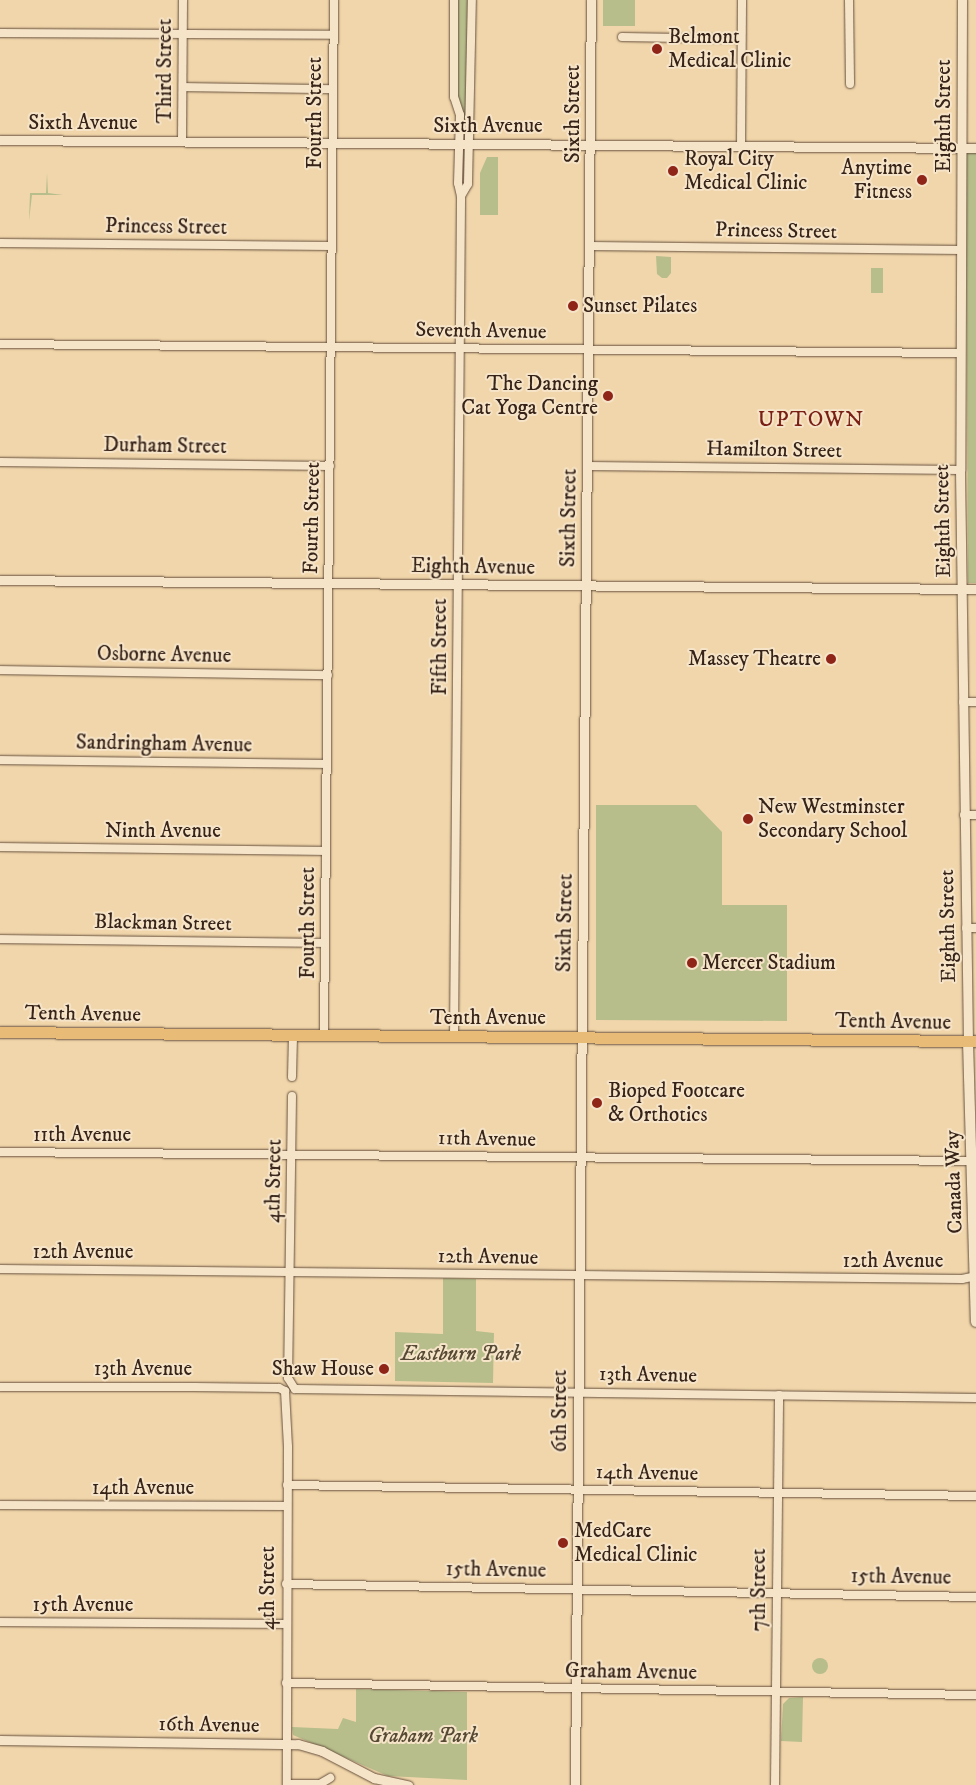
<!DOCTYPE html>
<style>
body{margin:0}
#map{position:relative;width:976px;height:1785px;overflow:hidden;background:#f1d6ab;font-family:"IM FELL DW Pica",serif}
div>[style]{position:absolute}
.green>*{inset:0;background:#b7be8c;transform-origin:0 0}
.round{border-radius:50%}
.roads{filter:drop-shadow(0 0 1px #66503d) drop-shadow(0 0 1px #66503d)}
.minor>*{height:8px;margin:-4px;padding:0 4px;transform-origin:4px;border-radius:4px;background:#f6e4c8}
.tertiary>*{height:9px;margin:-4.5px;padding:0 4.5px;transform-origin:4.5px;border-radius:4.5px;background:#f6e4c8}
.secondary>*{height:10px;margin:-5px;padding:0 5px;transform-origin:5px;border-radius:5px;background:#f6e4c8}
.primary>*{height:11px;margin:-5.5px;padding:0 5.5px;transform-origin:5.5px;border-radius:5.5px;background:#e8bb76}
.dots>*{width:14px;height:14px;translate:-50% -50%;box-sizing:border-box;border:2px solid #f6e4c8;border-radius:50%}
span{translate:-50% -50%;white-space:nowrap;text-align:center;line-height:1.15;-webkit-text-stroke:4px #f6e4c8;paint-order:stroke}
.poi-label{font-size:21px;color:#372318}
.left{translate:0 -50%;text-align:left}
.right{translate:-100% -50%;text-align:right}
.street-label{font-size:21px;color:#372318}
.park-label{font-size:21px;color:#574a35;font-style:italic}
.neighbourhood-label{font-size:22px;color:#7a1f14;letter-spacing:1px}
</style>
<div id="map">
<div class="green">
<div style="clip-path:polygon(458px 0,469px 0,467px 132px,457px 95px)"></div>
<div style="left:603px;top:0;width:32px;height:26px"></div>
<div style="clip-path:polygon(966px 152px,976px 152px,976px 583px,968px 583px)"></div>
<div style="clip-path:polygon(487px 157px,498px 157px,498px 215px,480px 215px,480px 173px)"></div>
<div style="clip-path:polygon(47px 173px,48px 193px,63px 195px,32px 195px,29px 221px,30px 193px,46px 193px)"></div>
<div style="clip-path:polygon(656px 256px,671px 257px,671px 273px,667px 278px,662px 278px,657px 274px)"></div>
<div style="left:871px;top:268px;width:12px;height:25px"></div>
<div style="clip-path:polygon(596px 805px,696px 805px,722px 832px,722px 905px,787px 905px,787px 1021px,596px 1020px)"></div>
<div style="clip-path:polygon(443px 1278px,476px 1279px,476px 1331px,494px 1333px,493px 1383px,395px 1381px,395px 1332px,443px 1334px)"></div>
<div class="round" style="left:812px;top:1658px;width:16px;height:16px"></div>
<div style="clip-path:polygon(356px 1689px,467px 1692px,467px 1780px,388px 1776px,293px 1735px,292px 1727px,338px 1729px,343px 1718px,356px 1722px)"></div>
<div style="clip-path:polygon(803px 1697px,802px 1742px,781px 1741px,783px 1704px,789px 1698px)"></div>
</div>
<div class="roads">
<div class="minor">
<div style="left:849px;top:0;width:84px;rotate:89.3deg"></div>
<div style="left:0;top:33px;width:333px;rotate:0.3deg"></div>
<div style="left:622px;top:37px;width:119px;rotate:1deg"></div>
<div style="left:183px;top:87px;width:149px;rotate:0.8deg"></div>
<div style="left:182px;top:141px;width:141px;rotate:-89.6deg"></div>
<div style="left:741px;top:146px;width:146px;rotate:-89.6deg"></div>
<div style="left:461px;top:196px;width:14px;rotate:-60deg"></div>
<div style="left:468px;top:184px;width:184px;rotate:-88.8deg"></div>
<div style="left:0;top:243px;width:332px;rotate:0.5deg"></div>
<div style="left:589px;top:246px;width:373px;rotate:0.6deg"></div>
<div style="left:0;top:344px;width:961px;rotate:0.54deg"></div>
<div style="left:0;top:462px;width:330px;rotate:0.7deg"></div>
<div style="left:587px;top:466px;width:373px;rotate:0.6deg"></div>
<div style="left:0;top:670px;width:328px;rotate:0.9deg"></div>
<div style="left:963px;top:702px;width:13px"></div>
<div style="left:0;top:760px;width:327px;rotate:0.7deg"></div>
<div style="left:964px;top:815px;width:12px"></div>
<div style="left:0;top:847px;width:326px;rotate:0.7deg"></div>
<div style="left:966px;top:928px;width:10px"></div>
<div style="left:0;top:939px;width:325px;rotate:0.7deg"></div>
<div style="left:324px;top:1036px;width:1036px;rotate:-89.45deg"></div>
<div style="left:454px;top:1037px;width:841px;rotate:-89.52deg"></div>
<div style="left:461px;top:196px;width:13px;rotate:-103deg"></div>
<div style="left:458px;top:183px;width:68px;rotate:-88.3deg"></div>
<div style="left:460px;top:115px;width:19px;rotate:-108deg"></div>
<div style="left:454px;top:97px;width:97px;rotate:-90deg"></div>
<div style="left:292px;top:1077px;width:41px;rotate:-88.6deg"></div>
<div style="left:292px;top:1096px;width:282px;rotate:90.8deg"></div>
<div style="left:288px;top:1378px;width:13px;rotate:58deg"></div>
<div style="left:295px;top:1389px;width:681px;rotate:0.76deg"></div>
<div style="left:0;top:1152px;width:973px;rotate:0.53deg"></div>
<div style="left:0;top:1269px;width:962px;rotate:0.6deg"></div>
<div style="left:962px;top:1279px;width:14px;rotate:-12deg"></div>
<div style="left:0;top:1387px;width:194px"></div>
<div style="left:194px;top:1387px;width:85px;rotate:0.7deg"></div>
<div style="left:279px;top:1388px;width:7px;rotate:27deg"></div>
<div style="left:285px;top:1391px;width:56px;rotate:86.9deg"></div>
<div style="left:288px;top:1447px;width:338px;rotate:90.2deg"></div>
<div style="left:287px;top:1485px;width:689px;rotate:0.91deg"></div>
<div style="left:0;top:1505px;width:287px;rotate:0.2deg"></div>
<div style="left:286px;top:1584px;width:690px;rotate:1.08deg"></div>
<div style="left:0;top:1622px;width:286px;rotate:0.4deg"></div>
<div style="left:286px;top:1683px;width:690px;rotate:1deg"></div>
<div style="left:287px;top:1784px;width:33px"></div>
<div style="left:320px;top:1784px;width:12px;rotate:-31deg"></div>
<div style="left:775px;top:1785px;width:390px;rotate:-89.4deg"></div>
</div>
<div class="tertiary">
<div style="left:962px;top:0;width:470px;rotate:90.2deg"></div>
<div style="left:960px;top:470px;width:571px;rotate:89.2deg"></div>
<div style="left:0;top:140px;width:976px;rotate:0.47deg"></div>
<div style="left:0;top:580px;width:976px;rotate:0.53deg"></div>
<div style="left:0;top:1740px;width:298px;rotate:0.8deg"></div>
<div style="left:298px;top:1744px;width:25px;rotate:16deg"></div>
<div style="left:322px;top:1751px;width:59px;rotate:27.4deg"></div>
<div style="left:374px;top:1778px;width:35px;rotate:12deg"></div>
<div style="left:575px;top:1785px;width:1785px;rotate:-89.49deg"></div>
</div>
<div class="secondary">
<div style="left:968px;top:1041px;width:281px;rotate:88.4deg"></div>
</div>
<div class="primary">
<div style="left:0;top:1032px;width:976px;rotate:0.53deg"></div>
</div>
</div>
<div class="dots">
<div style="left:657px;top:49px;background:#8f2418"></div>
<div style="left:673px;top:171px;background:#8f2418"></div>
<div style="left:922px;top:180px;background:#8f2418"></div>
<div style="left:573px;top:306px;background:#8f2418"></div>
<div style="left:608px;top:396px;background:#8f2418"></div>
<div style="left:831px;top:659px;background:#8f2418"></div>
<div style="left:748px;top:819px;background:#8f2418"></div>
<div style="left:692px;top:963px;background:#8f2418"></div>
<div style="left:597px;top:1103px;background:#8f2418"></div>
<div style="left:384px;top:1369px;background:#8f2418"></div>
<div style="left:563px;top:1543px;background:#8f2418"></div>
</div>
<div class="poi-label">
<span class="left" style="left:668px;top:49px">Belmont<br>Medical Clinic</span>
<span class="left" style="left:684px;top:171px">Royal City<br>Medical Clinic</span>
<span class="right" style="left:912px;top:180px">Anytime<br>Fitness</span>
<span class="left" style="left:583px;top:306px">Sunset Pilates</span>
<span class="right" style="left:598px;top:396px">The Dancing<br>Cat Yoga Centre</span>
<span class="right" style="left:821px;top:659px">Massey Theatre</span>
<span class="left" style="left:758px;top:819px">New Westminster<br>Secondary School</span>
<span class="left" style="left:702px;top:963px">Mercer Stadium</span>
<span class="left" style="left:608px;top:1103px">Bioped Footcare<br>&amp; Orthotics</span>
<span class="right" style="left:374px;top:1369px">Shaw House</span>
<span class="left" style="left:574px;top:1543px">MedCare<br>Medical Clinic</span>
</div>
<div class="street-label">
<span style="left:165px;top:71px;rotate:-90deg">Third Street</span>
<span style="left:315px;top:113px;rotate:-90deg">Fourth Street</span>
<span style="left:573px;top:114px;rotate:-90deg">Sixth Street</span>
<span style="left:944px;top:116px;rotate:-90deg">Eighth Street</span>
<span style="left:83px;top:123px">Sixth Avenue</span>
<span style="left:488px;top:126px">Sixth Avenue</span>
<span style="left:166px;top:227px;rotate:1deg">Princess Street</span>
<span style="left:776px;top:231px;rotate:1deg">Princess Street</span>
<span style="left:481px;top:331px;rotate:1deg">Seventh Avenue</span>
<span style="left:165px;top:446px;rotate:1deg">Durham Street</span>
<span style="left:774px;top:450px;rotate:1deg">Hamilton Street</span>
<span style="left:312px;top:518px;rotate:-89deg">Fourth Street</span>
<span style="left:569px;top:518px;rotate:-89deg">Sixth Street</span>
<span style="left:943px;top:521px;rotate:-91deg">Eighth Street</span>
<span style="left:473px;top:567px;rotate:1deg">Eighth Avenue</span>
<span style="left:440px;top:647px;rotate:-90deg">Fifth Street</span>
<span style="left:164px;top:655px;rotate:1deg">Osborne Avenue</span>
<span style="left:164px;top:744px;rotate:1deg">Sandringham Avenue</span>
<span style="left:163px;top:831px">Ninth Avenue</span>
<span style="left:163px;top:923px;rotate:1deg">Blackman Street</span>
<span style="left:308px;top:923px;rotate:-90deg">Fourth Street</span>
<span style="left:565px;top:923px;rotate:-89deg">Sixth Street</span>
<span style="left:948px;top:926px;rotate:-91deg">Eighth Street</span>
<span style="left:83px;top:1014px;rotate:1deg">Tenth Avenue</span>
<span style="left:488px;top:1018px">Tenth Avenue</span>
<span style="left:893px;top:1022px;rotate:1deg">Tenth Avenue</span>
<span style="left:82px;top:1135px">11th Avenue</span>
<span style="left:487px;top:1139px;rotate:1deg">11th Avenue</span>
<span style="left:274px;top:1181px;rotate:-89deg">4th Street</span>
<span style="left:954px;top:1182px;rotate:-92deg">Canada Way</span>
<span style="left:83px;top:1252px">12th Avenue</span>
<span style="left:488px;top:1257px;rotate:1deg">12th Avenue</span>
<span style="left:893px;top:1261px">12th Avenue</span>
<span style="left:143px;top:1369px">13th Avenue</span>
<span style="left:648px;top:1375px;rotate:1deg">13th Avenue</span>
<span style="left:560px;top:1411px;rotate:-90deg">6th Street</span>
<span style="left:647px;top:1473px;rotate:1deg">14th Avenue</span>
<span style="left:143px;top:1488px">14th Avenue</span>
<span style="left:496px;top:1570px;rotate:1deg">15th Avenue</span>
<span style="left:901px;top:1577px;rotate:1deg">15th Avenue</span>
<span style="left:268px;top:1588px;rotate:-90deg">4th Street</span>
<span style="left:759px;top:1590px;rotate:-90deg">7th Street</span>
<span style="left:83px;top:1605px">15th Avenue</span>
<span style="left:631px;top:1672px;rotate:1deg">Graham Avenue</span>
<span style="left:209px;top:1725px;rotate:1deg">16th Avenue</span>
</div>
<div class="park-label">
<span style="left:461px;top:1354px">Eastburn Park</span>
<span style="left:423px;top:1736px">Graham Park</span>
</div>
<div class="neighbourhood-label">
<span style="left:811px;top:420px">UPTOWN</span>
</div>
</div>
